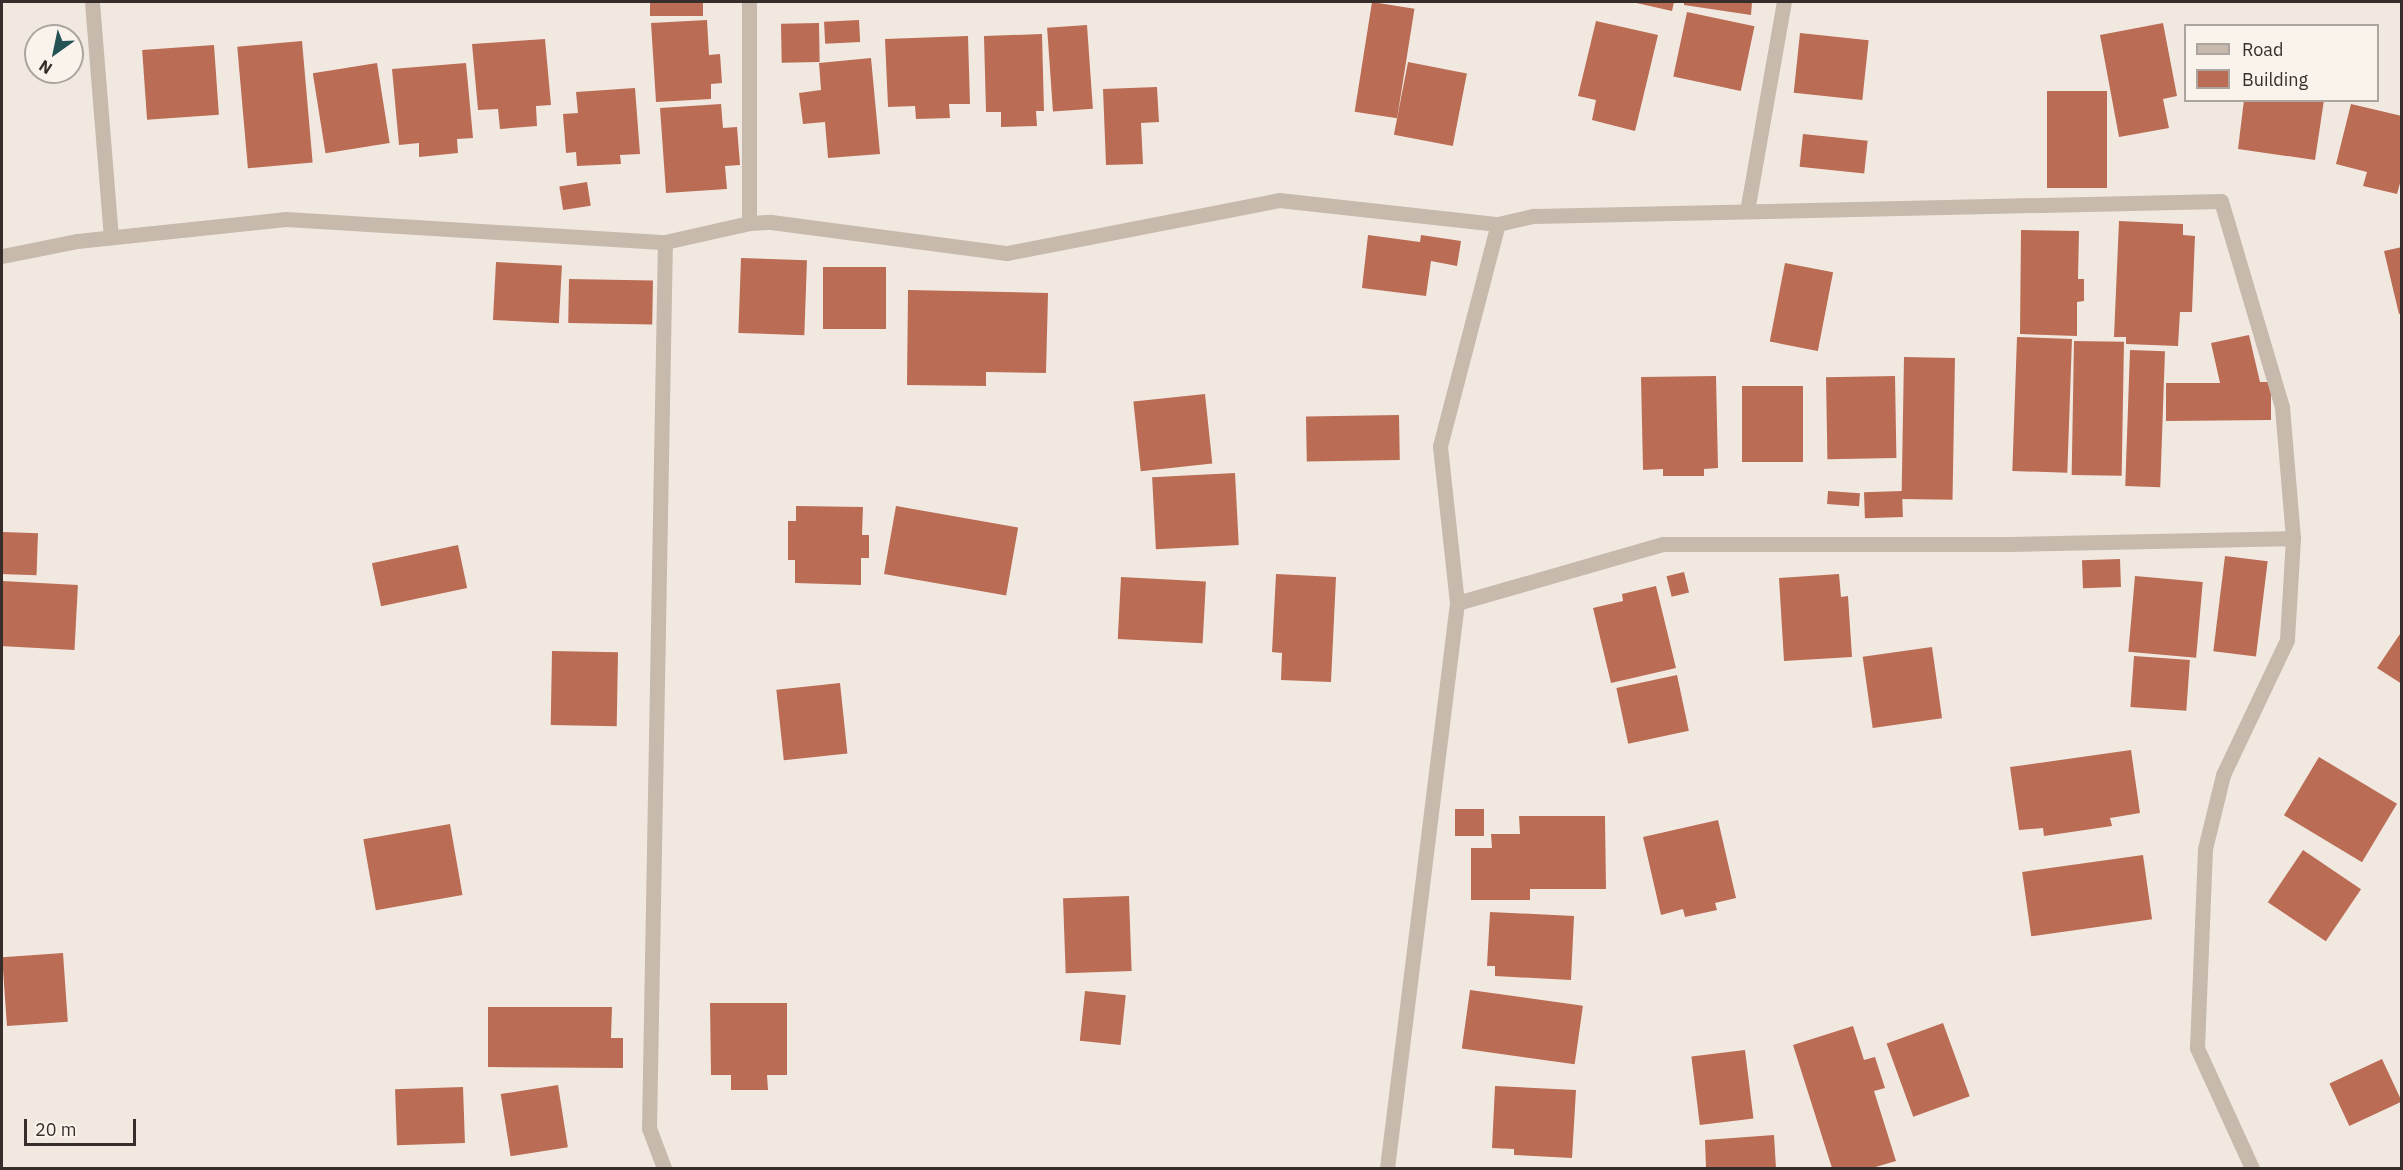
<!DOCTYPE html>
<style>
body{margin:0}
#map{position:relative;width:2403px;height:1170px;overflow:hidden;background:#f1e9e0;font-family:"IBM Plex Sans",sans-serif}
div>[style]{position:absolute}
.building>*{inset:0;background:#ba6c55;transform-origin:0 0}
.minor>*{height:15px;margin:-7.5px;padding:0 7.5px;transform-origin:7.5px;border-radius:7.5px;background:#c8b9ad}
span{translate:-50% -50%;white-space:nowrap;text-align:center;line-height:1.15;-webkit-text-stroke:5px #f9f3ec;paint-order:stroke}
.frame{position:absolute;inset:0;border:3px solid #372e2b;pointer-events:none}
.legend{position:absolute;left:2184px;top:24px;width:195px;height:78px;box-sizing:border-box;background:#f9f3ec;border:2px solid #aba49f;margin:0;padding:8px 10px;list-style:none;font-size:18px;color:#372e2b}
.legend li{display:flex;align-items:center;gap:12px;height:30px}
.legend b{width:30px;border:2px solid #aba49f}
.north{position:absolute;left:24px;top:24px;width:60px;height:60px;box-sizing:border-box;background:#f9f3ec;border:2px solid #aba49f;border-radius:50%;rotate:213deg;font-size:16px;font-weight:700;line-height:24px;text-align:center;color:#372e2b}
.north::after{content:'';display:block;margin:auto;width:21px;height:27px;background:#245255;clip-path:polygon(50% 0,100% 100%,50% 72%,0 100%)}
.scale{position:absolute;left:24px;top:1119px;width:112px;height:27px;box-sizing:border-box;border:3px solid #372e2b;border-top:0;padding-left:8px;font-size:18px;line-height:21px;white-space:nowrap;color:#372e2b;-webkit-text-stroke:4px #f9f3ec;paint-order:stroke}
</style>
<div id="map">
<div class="building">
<div style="left:650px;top:2px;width:53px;height:14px"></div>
<div style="left:1372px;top:2px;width:43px;height:111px;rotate:9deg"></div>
<div style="clip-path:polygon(1632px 2px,1674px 2px,1672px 11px)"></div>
<div style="clip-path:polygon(1684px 2px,1752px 2px,1751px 15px,1684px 5px)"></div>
<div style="left:1687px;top:12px;width:69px;height:66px;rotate:12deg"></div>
<div style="clip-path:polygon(707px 20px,709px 55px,720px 54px,722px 83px,711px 84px,711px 99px,656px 102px,651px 23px)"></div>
<div style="left:859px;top:20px;width:22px;height:35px;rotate:87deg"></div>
<div style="clip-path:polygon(1596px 21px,1658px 35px,1635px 131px,1592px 120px,1596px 100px,1578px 96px)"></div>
<div style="left:819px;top:23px;width:39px;height:38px;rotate:89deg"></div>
<div style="clip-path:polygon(2163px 23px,2177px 96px,2163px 99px,2169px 128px,2119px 137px,2100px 35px)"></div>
<div style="left:1087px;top:25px;width:84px;height:40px;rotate:86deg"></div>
<div style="left:1800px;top:33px;width:69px;height:60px;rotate:6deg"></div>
<div style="clip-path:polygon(1042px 34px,1044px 111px,1036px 111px,1037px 126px,1001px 127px,1001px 112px,986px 112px,984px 36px)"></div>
<div style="clip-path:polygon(968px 36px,970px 104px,949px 104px,950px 118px,916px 119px,915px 106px,888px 107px,885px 39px)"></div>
<div style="clip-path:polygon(545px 39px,551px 105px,536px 106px,537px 126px,500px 129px,498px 109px,478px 110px,472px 44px)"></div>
<div style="left:302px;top:41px;width:122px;height:65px;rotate:85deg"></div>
<div style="left:214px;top:45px;width:70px;height:72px;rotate:86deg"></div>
<div style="clip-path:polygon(871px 58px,880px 154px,828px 158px,825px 122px,803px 124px,799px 93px,821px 90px,819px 63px)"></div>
<div style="left:1408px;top:62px;width:60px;height:74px;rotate:11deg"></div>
<div style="left:377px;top:63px;width:81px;height:65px;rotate:81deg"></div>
<div style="clip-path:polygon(466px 63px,473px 138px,457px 139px,458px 153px,419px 157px,419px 143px,399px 145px,392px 69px)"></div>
<div style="clip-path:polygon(1157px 87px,1159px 122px,1141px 123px,1143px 164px,1106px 165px,1103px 89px)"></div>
<div style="clip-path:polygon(635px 88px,640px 154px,620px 155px,621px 164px,577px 166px,576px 152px,566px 153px,563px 114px,578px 113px,576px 92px)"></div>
<div style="left:2047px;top:91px;width:60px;height:97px"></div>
<div style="clip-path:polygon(2244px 100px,2324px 100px,2315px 160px,2238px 149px)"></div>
<div style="clip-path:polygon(721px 104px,723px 128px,737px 127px,740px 165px,725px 166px,727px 189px,666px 193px,660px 108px)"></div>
<div style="clip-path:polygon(2351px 104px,2402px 116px,2402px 176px,2397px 194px,2363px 186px,2367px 172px,2336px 164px)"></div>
<div style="left:1803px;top:134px;width:65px;height:33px;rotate:6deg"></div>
<div style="left:587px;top:182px;width:24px;height:28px;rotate:81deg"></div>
<div style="clip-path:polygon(2119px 221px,2183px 224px,2183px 235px,2195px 236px,2192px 312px,2180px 312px,2178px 346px,2126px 344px,2126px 337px,2114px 337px)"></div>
<div style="clip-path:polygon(2021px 230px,2079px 231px,2078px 279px,2084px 279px,2084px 301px,2077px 302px,2077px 336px,2020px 334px)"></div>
<div style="clip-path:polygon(1368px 235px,1420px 242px,1421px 235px,1461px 241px,1457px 266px,1431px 261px,1426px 296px,1362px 288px)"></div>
<div style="clip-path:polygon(2402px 247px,2402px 313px,2399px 314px,2384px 251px)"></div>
<div style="left:741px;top:258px;width:66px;height:75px;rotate:2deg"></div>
<div style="left:496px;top:262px;width:66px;height:58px;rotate:3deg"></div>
<div style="left:1785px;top:263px;width:49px;height:80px;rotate:11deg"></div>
<div style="left:823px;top:267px;width:63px;height:62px"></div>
<div style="left:569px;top:279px;width:84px;height:44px;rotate:1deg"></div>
<div style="clip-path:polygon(908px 290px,1048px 293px,1046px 373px,986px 372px,986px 386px,907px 385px)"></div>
<div style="clip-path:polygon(2249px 335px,2260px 382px,2271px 382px,2271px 420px,2166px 421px,2166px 383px,2220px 383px,2211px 343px)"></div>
<div style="left:2017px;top:337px;width:55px;height:134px;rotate:2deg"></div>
<div style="left:2074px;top:341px;width:50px;height:134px;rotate:1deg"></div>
<div style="left:2130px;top:350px;width:35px;height:136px;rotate:2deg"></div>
<div style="left:1904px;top:357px;width:51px;height:142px;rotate:1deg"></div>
<div style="clip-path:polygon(1716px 376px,1718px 468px,1704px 469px,1704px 476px,1663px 476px,1663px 469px,1643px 470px,1641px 377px)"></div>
<div style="left:1895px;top:376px;width:82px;height:69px;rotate:89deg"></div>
<div style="left:1742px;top:386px;width:61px;height:76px"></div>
<div style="left:1205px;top:394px;width:70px;height:72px;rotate:84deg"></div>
<div style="left:1399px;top:415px;width:45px;height:93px;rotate:89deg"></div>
<div style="left:1235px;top:473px;width:72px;height:83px;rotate:87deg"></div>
<div style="left:1828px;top:491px;width:32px;height:13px;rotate:4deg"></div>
<div style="left:1902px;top:491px;width:26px;height:38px;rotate:88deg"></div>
<div style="clip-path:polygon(796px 506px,863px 507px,862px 535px,869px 535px,869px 558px,861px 558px,861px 585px,795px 583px,795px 560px,788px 560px,788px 521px,796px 521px)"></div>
<div style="left:896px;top:506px;width:124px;height:69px;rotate:10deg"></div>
<div style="left:2px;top:532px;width:36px;height:42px;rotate:2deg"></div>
<div style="left:458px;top:545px;width:44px;height:88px;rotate:78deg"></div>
<div style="left:2225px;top:556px;width:43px;height:96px;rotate:7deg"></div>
<div style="left:2120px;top:559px;width:28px;height:38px;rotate:88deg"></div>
<div style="left:1684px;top:572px;width:21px;height:18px;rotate:76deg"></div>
<div style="clip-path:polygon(1276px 574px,1336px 577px,1331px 682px,1281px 680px,1282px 653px,1272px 652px)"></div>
<div style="clip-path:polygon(1839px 574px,1841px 597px,1848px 596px,1852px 657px,1784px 661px,1779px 578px)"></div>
<div style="left:2135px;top:576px;width:68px;height:76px;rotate:5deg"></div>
<div style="left:1121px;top:577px;width:85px;height:62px;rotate:3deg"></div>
<div style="left:2px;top:581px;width:76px;height:65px;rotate:3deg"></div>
<div style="clip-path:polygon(1656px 586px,1676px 668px,1611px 683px,1593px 608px,1623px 601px,1622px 594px)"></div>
<div style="clip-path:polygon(2402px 631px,2402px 684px,2377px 668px)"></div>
<div style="left:1932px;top:647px;width:72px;height:70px;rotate:82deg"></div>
<div style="left:552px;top:651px;width:66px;height:74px;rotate:1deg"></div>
<div style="left:2134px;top:656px;width:56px;height:51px;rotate:4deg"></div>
<div style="left:1677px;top:675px;width:57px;height:62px;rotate:78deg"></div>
<div style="left:840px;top:683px;width:71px;height:64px;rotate:84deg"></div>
<div style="clip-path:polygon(2131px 750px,2140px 813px,2110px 818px,2112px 826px,2044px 836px,2043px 828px,2019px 830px,2010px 767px)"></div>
<div style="left:2319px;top:757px;width:91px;height:68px;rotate:31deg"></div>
<div style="left:1455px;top:809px;width:29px;height:27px"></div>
<div style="clip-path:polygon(1519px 816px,1605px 816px,1606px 889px,1530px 889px,1530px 900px,1471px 900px,1471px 848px,1492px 848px,1491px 834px,1520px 834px)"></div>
<div style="clip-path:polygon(1718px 820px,1736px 898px,1715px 903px,1717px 910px,1685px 917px,1683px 909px,1661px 915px,1643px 837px)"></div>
<div style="left:450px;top:824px;width:72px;height:88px;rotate:80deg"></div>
<div style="left:2303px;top:850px;width:70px;height:63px;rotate:34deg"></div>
<div style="left:2143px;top:855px;width:65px;height:122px;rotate:82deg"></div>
<div style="left:1129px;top:896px;width:75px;height:66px;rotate:88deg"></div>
<div style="clip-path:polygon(1490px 912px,1574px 916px,1571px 980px,1495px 976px,1495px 966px,1487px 966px)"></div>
<div style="left:63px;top:953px;width:69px;height:61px;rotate:86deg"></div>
<div style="left:1470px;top:990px;width:114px;height:59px;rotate:8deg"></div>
<div style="left:1085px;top:991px;width:41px;height:50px;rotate:6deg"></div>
<div style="clip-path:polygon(710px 1003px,787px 1003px,787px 1075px,767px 1075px,768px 1090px,731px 1090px,731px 1075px,711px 1075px)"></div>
<div style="clip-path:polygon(488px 1007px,612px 1007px,611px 1038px,623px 1038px,623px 1068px,488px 1067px)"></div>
<div style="left:1943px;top:1023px;width:78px;height:60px;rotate:70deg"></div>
<div style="clip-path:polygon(1853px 1026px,1864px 1060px,1875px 1057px,1885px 1088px,1874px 1091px,1896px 1161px,1872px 1168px,1832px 1168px,1793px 1045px)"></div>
<div style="left:1745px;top:1050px;width:69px;height:54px;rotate:83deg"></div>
<div style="left:2382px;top:1059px;width:47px;height:58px;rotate:65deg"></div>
<div style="left:558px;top:1085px;width:63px;height:58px;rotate:81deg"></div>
<div style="clip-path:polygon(1495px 1086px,1576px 1090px,1572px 1158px,1514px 1155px,1514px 1149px,1492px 1148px)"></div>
<div style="left:463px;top:1087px;width:56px;height:68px;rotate:88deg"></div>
<div style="clip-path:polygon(1774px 1135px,1776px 1168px,1706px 1168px,1705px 1140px)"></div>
</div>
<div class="minor">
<div style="left:92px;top:2px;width:236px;rotate:85.4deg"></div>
<div style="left:1747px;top:211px;width:212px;rotate:-80deg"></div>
<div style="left:749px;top:223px;width:221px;rotate:-90deg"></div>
<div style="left:2px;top:256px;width:76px;rotate:-11.3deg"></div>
<div style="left:77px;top:241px;width:210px;rotate:-6deg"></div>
<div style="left:286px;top:219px;width:380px;rotate:3.5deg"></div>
<div style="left:665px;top:242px;width:86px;rotate:-12.7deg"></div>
<div style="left:749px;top:223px;width:22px;rotate:-3deg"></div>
<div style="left:771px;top:222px;width:238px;rotate:7.5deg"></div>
<div style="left:1007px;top:253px;width:277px;rotate:-11deg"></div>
<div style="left:1279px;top:200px;width:220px;rotate:6.3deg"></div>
<div style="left:1498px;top:224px;width:37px;rotate:-13deg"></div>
<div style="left:1534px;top:216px;width:687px;rotate:-1.25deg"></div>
<div style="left:2221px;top:201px;width:215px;rotate:73.5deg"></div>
<div style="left:2282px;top:407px;width:131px;rotate:85.2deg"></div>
<div style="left:2293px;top:538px;width:102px;rotate:93.4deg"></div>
<div style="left:2287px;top:640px;width:149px;rotate:115.4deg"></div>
<div style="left:2223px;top:775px;width:76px;rotate:103.7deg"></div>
<div style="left:2205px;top:849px;width:199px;rotate:92.3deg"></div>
<div style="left:2197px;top:1048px;width:132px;rotate:65.4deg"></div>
<div style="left:1457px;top:603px;width:214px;rotate:-16deg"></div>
<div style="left:1663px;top:544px;width:347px"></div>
<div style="left:2010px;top:544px;width:283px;rotate:-1.2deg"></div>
<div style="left:664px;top:1168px;width:43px;rotate:-110.6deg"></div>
<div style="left:649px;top:1128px;width:886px;rotate:-88.97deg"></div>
<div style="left:1387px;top:1168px;width:569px;rotate:-82.94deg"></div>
<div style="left:1457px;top:603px;width:158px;rotate:-96.2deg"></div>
<div style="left:1440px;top:446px;width:229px;rotate:-75.4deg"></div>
</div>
<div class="frame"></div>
<ul class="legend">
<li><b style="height:8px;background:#c8b9ad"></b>Road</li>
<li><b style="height:16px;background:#ba6c55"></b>Building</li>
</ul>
<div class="north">N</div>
<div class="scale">20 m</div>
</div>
